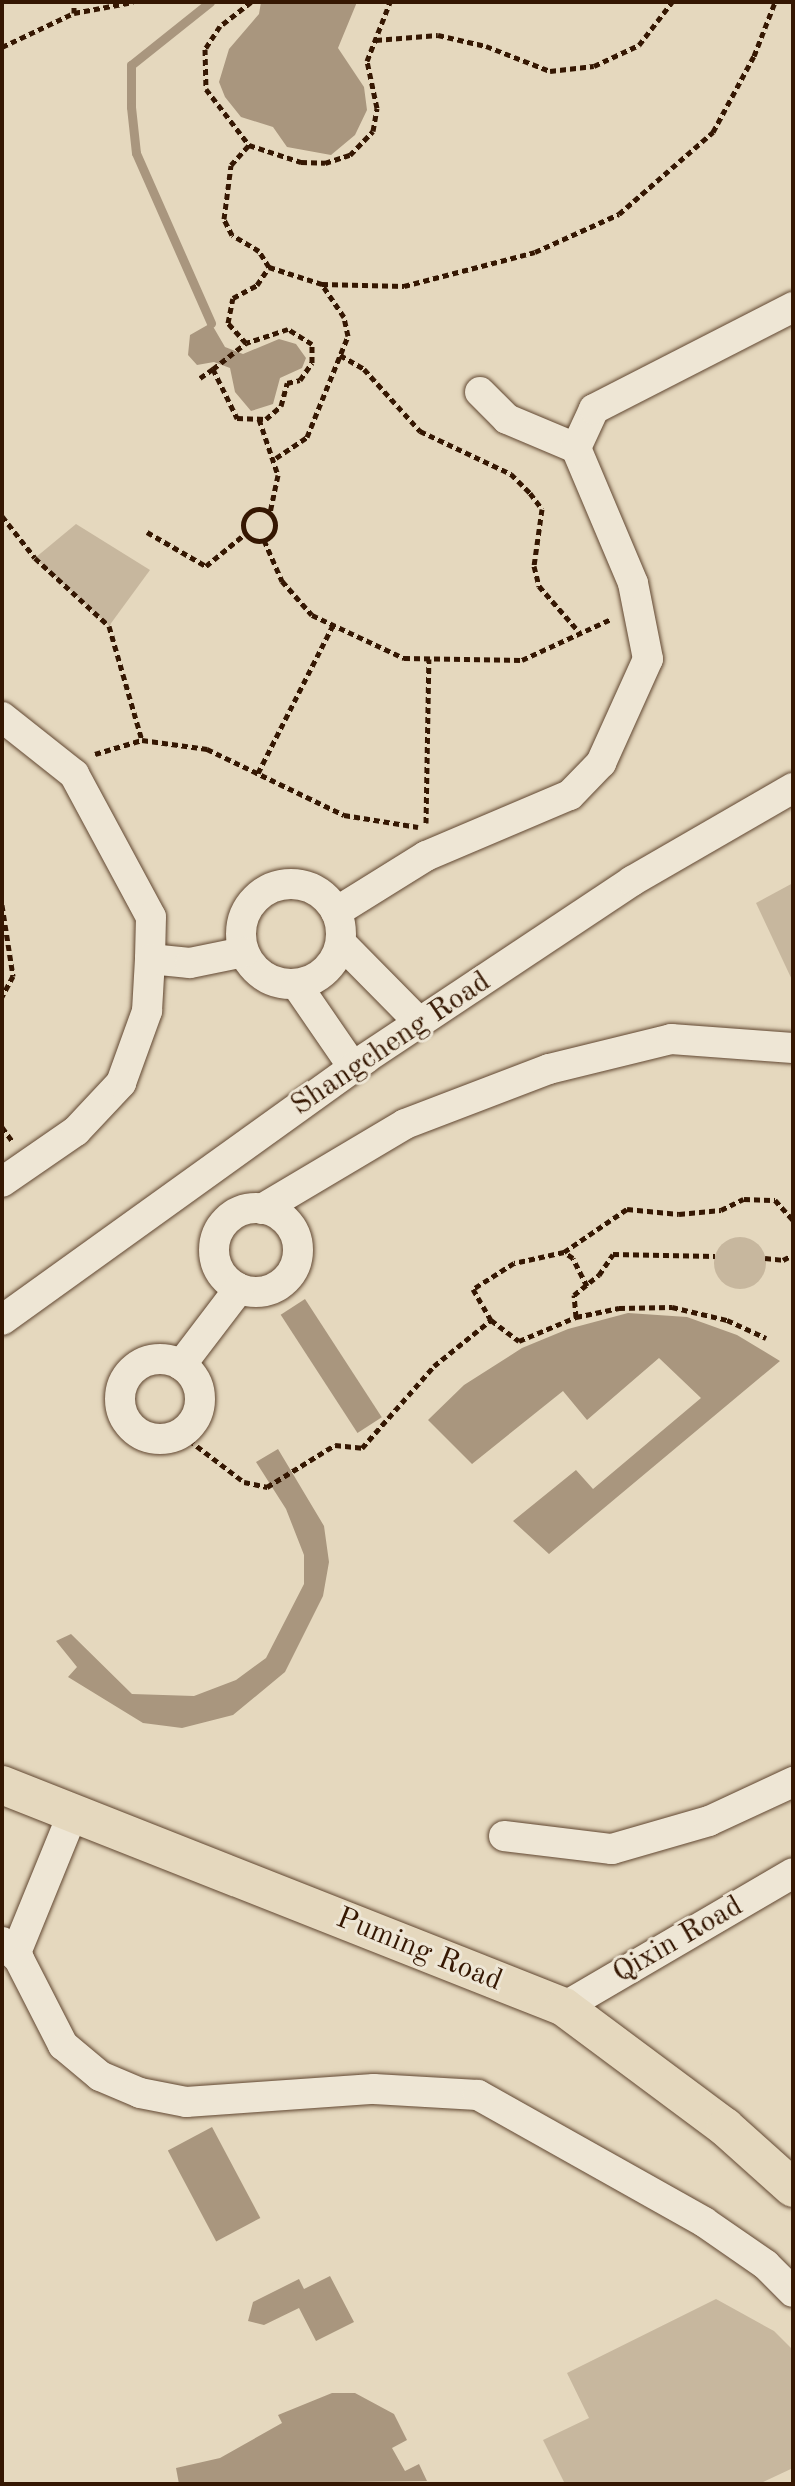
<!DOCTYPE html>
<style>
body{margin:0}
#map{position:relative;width:795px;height:2486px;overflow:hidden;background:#e5d8be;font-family:"Old Standard TT",serif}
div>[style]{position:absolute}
.green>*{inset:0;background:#c7b79e}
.round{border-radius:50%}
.water>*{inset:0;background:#a9967e;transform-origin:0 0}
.stream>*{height:9px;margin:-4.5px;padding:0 4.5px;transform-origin:4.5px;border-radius:4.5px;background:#a9967e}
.path>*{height:5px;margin-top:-2.5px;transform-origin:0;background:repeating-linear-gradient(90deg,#351702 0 6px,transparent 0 10px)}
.path>.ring{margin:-2.5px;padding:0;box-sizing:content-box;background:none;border:5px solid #351702;border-radius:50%}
.roads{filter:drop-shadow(0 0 2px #614731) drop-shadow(0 0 2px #614731)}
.minor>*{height:30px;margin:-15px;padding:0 15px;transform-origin:15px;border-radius:15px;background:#eee6d5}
.minor>.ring{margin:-15px;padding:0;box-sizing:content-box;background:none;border:30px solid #eee6d5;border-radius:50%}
.major>*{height:38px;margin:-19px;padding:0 19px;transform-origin:19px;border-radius:19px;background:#e5d8be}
span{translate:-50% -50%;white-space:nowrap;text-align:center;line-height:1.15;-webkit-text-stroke:6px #eee6d5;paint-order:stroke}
.street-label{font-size:30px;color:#351702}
.frame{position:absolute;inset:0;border:4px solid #351702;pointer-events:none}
</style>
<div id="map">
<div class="green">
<div style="clip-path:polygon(76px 524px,150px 570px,109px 626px,35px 558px)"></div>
<div style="clip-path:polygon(793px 883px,793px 982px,756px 903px)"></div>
<div class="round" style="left:714px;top:1237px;width:52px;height:52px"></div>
<div style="clip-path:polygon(716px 2299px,774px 2331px,793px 2350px,793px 2468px,759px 2484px,565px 2484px,543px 2440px,589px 2418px,567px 2373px)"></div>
</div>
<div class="water">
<div style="clip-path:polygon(261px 2px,357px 2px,338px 48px,364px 87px,367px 110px,355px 135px,331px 155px,287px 147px,273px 127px,241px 117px,225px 97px,219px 82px,229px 49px,259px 14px)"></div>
<div style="clip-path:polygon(211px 323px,225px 347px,243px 354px,279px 339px,296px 344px,306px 358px,302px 368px,280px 378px,273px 404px,251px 411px,235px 392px,230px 368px,214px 362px,197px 365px,188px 355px,190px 335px)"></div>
<div style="left:305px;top:1299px;width:141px;height:29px;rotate:57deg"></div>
<div style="clip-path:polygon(628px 1313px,687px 1317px,737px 1335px,780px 1361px,549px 1554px,513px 1521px,576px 1470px,593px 1489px,701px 1398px,659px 1358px,587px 1420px,563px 1391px,472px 1464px,428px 1420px,464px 1385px,522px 1348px,568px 1329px)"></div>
<div style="clip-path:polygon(278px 1449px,324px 1526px,329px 1562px,323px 1596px,285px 1672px,233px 1715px,182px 1728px,143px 1723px,68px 1677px,77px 1667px,56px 1641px,71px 1634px,132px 1694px,194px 1696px,236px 1680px,266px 1658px,304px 1584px,304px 1555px,286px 1509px,256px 1462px)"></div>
<div style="left:212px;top:2127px;width:103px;height:50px;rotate:62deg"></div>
<div style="clip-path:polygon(330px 2276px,354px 2322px,316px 2341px,299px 2308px,264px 2325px,248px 2321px,253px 2302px,299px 2279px,304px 2289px)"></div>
<div style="clip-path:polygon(332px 2393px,355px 2393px,394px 2414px,407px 2440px,392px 2448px,405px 2471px,419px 2464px,427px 2481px,179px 2484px,176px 2468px,220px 2458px,282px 2423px,278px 2415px)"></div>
</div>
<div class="stream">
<div style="left:210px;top:2px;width:101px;rotate:141.4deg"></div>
<div style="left:131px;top:65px;width:42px;rotate:90deg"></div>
<div style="left:131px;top:107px;width:46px;rotate:83.8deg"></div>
<div style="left:136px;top:153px;width:186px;rotate:66.2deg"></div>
</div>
<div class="path">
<div style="left:251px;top:2px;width:39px;rotate:142deg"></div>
<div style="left:220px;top:26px;width:27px;rotate:123deg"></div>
<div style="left:205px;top:49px;width:40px;rotate:88.6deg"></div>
<div style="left:206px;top:89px;width:71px;rotate:52.5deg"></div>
<div style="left:249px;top:145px;width:55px;rotate:18.1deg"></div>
<div style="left:301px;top:162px;width:24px;rotate:2deg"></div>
<div style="left:325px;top:163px;width:26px;rotate:-18deg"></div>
<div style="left:350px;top:155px;width:33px;rotate:-46deg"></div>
<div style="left:373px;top:131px;width:23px;rotate:-80deg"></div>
<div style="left:377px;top:108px;width:48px;rotate:-102deg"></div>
<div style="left:367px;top:61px;width:63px;rotate:-68.7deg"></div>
<div style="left:74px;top:13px;width:11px;rotate:-90deg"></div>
<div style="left:376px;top:40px;width:62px;rotate:-4.6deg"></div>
<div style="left:438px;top:35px;width:49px;rotate:12.9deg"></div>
<div style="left:486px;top:46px;width:69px;rotate:21.3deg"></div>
<div style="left:550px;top:71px;width:44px;rotate:-6.5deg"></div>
<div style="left:594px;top:66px;width:50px;rotate:-25deg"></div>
<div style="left:639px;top:45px;width:54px;rotate:-52.5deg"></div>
<div style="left:2px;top:47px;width:80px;rotate:-25.3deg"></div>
<div style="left:74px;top:13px;width:60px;rotate:-10.6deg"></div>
<div style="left:269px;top:267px;width:56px;rotate:17.8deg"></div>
<div style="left:322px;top:284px;width:82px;rotate:1.4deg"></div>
<div style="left:404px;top:286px;width:135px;rotate:-14.5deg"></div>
<div style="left:535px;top:252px;width:92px;rotate:-24.3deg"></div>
<div style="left:619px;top:214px;width:125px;rotate:-41.1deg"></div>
<div style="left:713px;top:132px;width:86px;rotate:-61.7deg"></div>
<div style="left:754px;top:56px;width:58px;rotate:-68.7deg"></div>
<div style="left:340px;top:355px;width:28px;rotate:30deg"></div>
<div style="left:364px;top:369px;width:84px;rotate:47.9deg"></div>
<div style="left:420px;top:431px;width:101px;rotate:25.3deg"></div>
<div style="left:511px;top:474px;width:27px;rotate:45deg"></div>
<div style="left:530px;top:493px;width:20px;rotate:53deg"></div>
<div style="left:542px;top:509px;width:58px;rotate:98deg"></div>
<div style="left:534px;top:566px;width:21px;rotate:76deg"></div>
<div style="left:539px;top:586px;width:62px;rotate:48.9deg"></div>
<div style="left:213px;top:369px;width:42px;rotate:-38.2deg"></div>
<div style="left:200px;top:378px;width:16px;rotate:-35deg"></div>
<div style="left:213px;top:369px;width:55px;rotate:63.9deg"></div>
<div style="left:237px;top:418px;width:29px;rotate:2deg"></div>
<div style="left:266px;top:419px;width:20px;rotate:-41deg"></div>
<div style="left:281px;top:406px;width:24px;rotate:-75deg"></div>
<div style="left:287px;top:383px;width:13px;rotate:-13deg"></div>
<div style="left:300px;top:380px;width:21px;rotate:-55deg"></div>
<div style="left:312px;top:363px;width:19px;rotate:-90deg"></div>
<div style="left:312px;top:344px;width:28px;rotate:-148deg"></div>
<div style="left:288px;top:329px;width:44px;rotate:161.6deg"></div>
<div style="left:246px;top:343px;width:27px;rotate:-132deg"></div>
<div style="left:228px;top:323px;width:25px;rotate:-79deg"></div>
<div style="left:233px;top:298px;width:27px;rotate:-28deg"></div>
<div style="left:257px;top:285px;width:22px;rotate:-56deg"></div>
<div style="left:269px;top:267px;width:19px;rotate:-122deg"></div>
<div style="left:259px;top:251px;width:31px;rotate:-149deg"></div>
<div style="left:232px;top:235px;width:18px;rotate:-117deg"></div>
<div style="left:224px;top:219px;width:54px;rotate:-82.6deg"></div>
<div style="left:231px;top:165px;width:27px;rotate:-48deg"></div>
<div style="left:259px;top:419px;width:59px;rotate:71.3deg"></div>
<div style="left:278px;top:475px;width:39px;rotate:102deg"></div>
<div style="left:276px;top:458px;width:37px;rotate:-34deg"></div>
<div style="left:307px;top:437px;width:109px;rotate:-67.9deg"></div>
<div style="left:348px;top:336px;width:19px;rotate:-102deg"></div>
<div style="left:344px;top:317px;width:40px;rotate:-124deg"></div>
<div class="ring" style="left:243px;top:509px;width:27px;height:27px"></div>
<div style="left:2px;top:516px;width:53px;rotate:51.8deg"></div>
<div style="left:35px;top:558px;width:100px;rotate:42.6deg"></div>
<div style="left:109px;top:626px;width:119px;rotate:73.9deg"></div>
<div style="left:147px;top:532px;width:68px;rotate:30deg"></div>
<div style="left:206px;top:566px;width:50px;rotate:-39.4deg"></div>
<div style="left:264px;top:540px;width:45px;rotate:66.3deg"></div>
<div style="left:282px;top:581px;width:45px;rotate:48.6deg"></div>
<div style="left:312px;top:615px;width:102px;rotate:25.1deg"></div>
<div style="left:404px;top:658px;width:118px;rotate:1deg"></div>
<div style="left:522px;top:660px;width:98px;rotate:-24.7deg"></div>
<div style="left:95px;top:754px;width:49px;rotate:-16.6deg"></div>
<div style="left:142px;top:740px;width:66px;rotate:7.9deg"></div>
<div style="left:207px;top:749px;width:152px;rotate:25.7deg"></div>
<div style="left:344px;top:815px;width:75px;rotate:9.2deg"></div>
<div style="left:258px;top:773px;width:166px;rotate:-63.1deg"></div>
<div style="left:426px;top:823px;width:164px;rotate:-89deg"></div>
<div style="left:2px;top:905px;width:72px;rotate:81.2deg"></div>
<div style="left:13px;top:976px;width:24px;rotate:118deg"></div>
<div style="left:2px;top:1127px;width:19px;rotate:54deg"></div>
<div style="left:564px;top:1252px;width:76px;rotate:-34.3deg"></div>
<div style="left:627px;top:1209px;width:52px;rotate:5.5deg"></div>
<div style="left:679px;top:1214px;width:42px;rotate:-5.4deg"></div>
<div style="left:721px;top:1210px;width:25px;rotate:-26deg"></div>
<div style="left:744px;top:1199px;width:31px;rotate:2deg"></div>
<div style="left:775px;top:1200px;width:27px;rotate:48deg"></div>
<div style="left:765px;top:1258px;width:18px;rotate:6deg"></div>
<div style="left:783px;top:1260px;width:11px;rotate:-27deg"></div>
<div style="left:587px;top:1286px;width:31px;rotate:-117deg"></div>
<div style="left:573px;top:1258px;width:11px;rotate:-146deg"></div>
<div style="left:564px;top:1252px;width:51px;rotate:167.6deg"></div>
<div style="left:514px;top:1263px;width:49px;rotate:147.6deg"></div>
<div style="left:473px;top:1289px;width:36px;rotate:60deg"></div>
<div style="left:491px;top:1320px;width:35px;rotate:37deg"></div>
<div style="left:519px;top:1341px;width:62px;rotate:-22.8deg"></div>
<div style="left:576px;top:1317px;width:44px;rotate:-11.8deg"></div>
<div style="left:619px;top:1308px;width:53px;rotate:-1.1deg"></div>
<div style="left:672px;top:1307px;width:57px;rotate:13.3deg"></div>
<div style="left:727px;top:1320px;width:43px;rotate:24.8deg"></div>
<div style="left:576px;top:1317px;width:22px;rotate:-95deg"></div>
<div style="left:574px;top:1295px;width:32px;rotate:-39deg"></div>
<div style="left:599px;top:1275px;width:25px;rotate:-56deg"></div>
<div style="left:613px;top:1254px;width:102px;rotate:1.1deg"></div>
<div style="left:181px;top:1434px;width:79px;rotate:37.3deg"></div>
<div style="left:244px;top:1482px;width:24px;rotate:12deg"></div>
<div style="left:267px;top:1487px;width:80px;rotate:-31.7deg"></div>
<div style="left:335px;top:1445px;width:27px;rotate:6deg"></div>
<div style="left:362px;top:1448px;width:109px;rotate:-48.7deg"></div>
<div style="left:434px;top:1366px;width:73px;rotate:-38.9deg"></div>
</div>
<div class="roads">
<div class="minor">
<div style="left:480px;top:392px;width:38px;rotate:45deg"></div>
<div style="left:507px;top:419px;width:75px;rotate:22.8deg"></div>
<div style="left:2px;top:717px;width:92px;rotate:38.4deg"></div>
<div style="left:74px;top:774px;width:162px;rotate:61.7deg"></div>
<div style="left:151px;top:917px;width:42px;rotate:91.4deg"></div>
<div class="ring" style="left:241px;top:884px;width:70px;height:70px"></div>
<div style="left:336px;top:912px;width:106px;rotate:-31.9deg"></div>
<div style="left:426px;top:856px;width:156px;rotate:-23deg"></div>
<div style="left:570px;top:795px;width:45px;rotate:-45.9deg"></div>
<div style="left:601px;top:763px;width:114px;rotate:-65.7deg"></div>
<div style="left:648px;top:659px;width:77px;rotate:-101.2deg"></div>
<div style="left:633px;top:583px;width:147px;rotate:-112.9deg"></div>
<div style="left:576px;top:448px;width:43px;rotate:-65.2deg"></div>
<div style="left:594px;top:409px;width:224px;rotate:-27.1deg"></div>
<div style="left:341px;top:943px;width:111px;rotate:45.4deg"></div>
<div style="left:296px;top:984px;width:101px;rotate:55.5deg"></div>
<div style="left:2px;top:1182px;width:90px;rotate:-34.6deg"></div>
<div style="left:76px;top:1131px;width:66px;rotate:-46.8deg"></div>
<div style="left:121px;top:1083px;width:77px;rotate:-70.1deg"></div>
<div style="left:147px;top:1011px;width:52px;rotate:-86.7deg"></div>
<div style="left:150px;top:959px;width:40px;rotate:5.7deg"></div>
<div style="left:190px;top:963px;width:55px;rotate:-11.5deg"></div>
<div class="ring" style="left:214px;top:1208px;width:54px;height:54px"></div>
<div style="left:262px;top:1209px;width:166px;rotate:-30.7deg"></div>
<div style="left:405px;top:1124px;width:154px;rotate:-20.9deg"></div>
<div style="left:549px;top:1069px;width:126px;rotate:-13.8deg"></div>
<div style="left:671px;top:1039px;width:122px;rotate:4.2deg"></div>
<div style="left:2px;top:1320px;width:448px;rotate:-35.7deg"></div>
<div style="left:366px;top:1058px;width:320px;rotate:-33.6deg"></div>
<div style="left:632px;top:881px;width:186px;rotate:-30deg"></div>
<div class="ring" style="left:120px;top:1359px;width:50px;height:50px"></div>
<div style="left:181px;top:1365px;width:96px;rotate:-52.7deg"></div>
<div style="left:504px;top:1836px;width:109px;rotate:6.9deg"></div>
<div style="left:612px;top:1849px;width:101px;rotate:-16.1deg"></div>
<div style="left:709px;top:1821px;width:93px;rotate:-24.9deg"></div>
<div style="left:2px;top:1942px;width:24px;rotate:45deg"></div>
<div style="left:19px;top:1959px;width:97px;rotate:62.9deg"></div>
<div style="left:63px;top:2045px;width:48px;rotate:40deg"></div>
<div style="left:100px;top:2076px;width:43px;rotate:23deg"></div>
<div style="left:140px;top:2093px;width:47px;rotate:11.1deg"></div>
<div style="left:186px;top:2102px;width:188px;rotate:-4deg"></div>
<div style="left:374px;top:2089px;width:104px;rotate:3.3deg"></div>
<div style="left:478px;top:2095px;width:259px;rotate:29.3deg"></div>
<div style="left:704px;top:2222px;width:75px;rotate:34.7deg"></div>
<div style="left:766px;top:2265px;width:38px;rotate:45deg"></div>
<div style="left:15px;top:1955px;width:153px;rotate:-67.8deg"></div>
<div style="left:564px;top:2007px;width:265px;rotate:-30.3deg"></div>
</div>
<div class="major">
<div style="left:2px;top:1785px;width:604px;rotate:21.55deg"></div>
<div style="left:564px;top:2007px;width:201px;rotate:36.7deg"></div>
<div style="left:725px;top:2127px;width:91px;rotate:41.9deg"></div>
</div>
</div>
<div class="street-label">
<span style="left:391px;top:1044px;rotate:-34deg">Shangcheng Road</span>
<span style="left:678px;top:1940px;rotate:-30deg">Qixin Road</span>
<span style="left:419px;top:1950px;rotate:22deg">Puming Road</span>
</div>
<div class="frame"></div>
</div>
